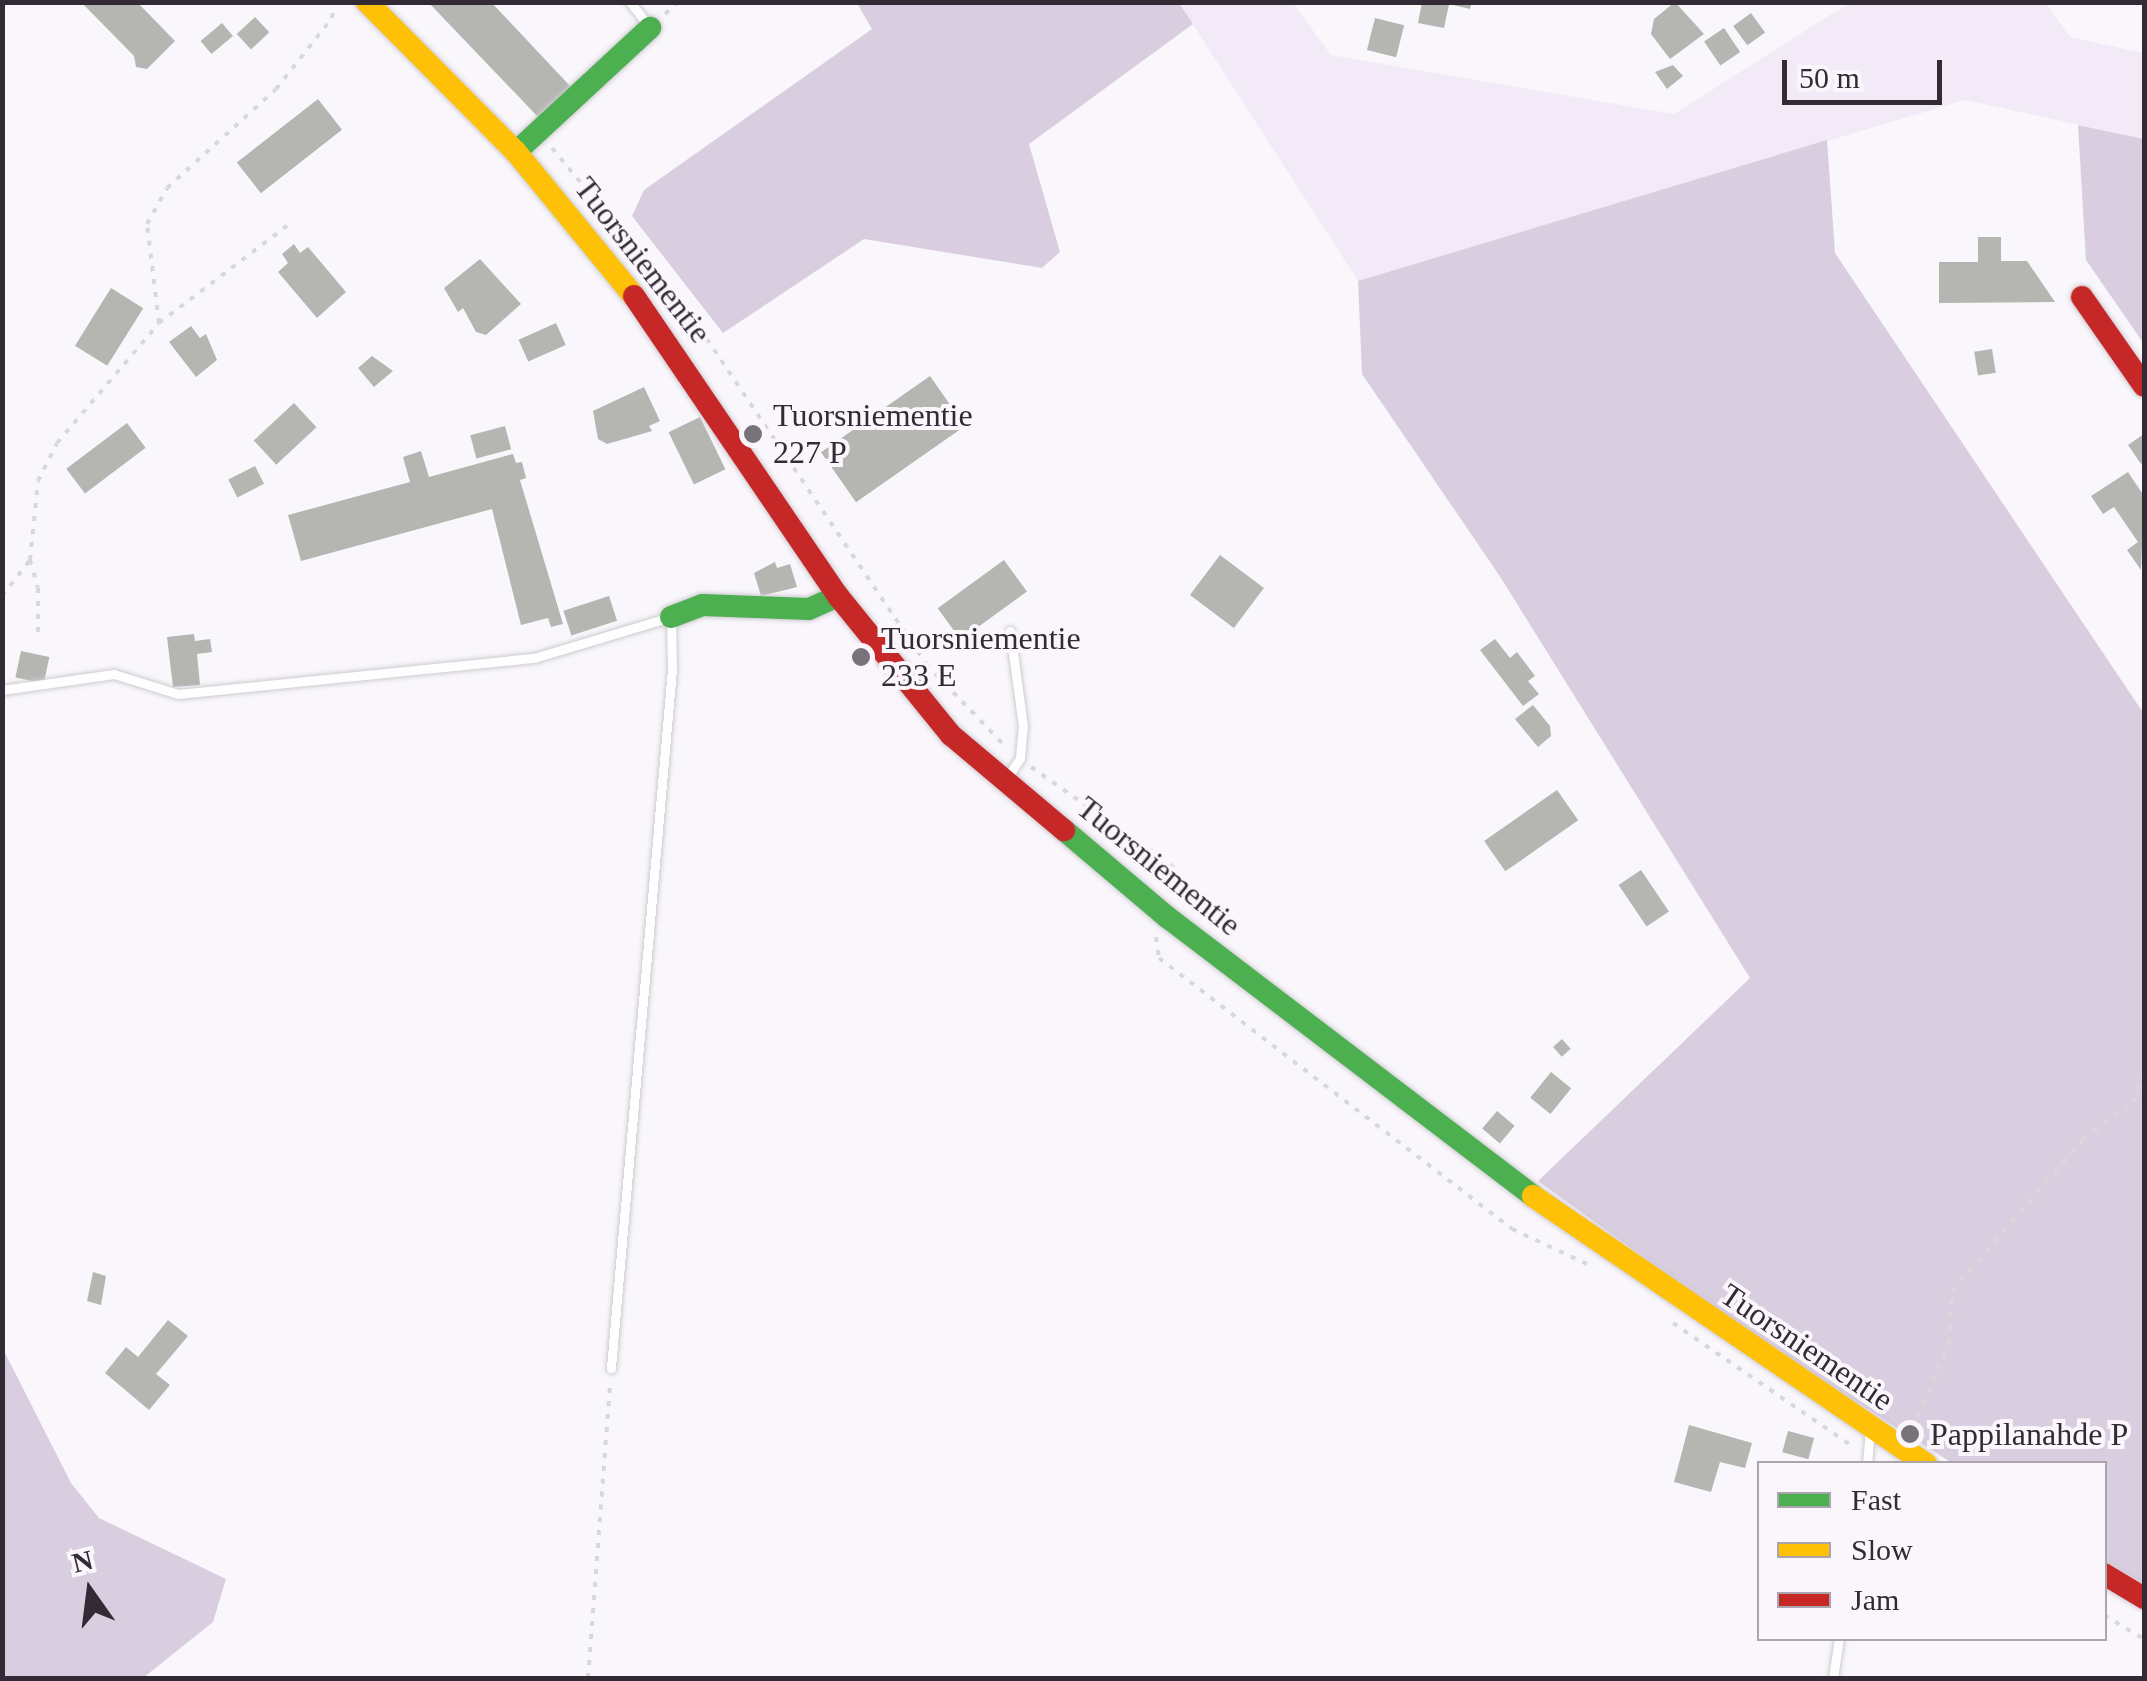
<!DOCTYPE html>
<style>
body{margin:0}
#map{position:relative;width:2147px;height:1681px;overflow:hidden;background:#f9f7fb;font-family:"Times New Roman",serif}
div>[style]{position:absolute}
.green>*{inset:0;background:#f3eaf8}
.forest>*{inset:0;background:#d9cde0}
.building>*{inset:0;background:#b5b6b2;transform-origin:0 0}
.path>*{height:4px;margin-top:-2px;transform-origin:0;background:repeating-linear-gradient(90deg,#d9d8d9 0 5px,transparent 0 13px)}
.roads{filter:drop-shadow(0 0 2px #cfcbd2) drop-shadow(0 0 2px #cfcbd2)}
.lane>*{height:9px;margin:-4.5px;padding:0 4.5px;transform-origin:4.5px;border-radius:4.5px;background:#fefefe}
.fast>*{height:22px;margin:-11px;padding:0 11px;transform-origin:11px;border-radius:11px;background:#4caf50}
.slow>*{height:22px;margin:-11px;padding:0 11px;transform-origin:11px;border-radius:11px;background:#ffc107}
.jam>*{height:22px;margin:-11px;padding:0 11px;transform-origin:11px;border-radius:11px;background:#c62828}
.dots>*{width:28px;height:28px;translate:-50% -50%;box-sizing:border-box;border:5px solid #faf6fc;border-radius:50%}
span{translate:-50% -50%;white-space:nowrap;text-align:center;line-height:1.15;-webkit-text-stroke:8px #faf6fc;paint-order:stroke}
.street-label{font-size:32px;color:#322b35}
.poi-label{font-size:32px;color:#322b35}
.left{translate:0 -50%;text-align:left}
.frame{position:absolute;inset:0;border:5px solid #322b35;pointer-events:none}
.legend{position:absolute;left:1757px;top:1461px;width:350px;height:180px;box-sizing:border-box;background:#faf6fc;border:2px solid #aaa5ac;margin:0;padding:12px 18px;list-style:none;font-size:30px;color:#322b35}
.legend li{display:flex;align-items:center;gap:20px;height:50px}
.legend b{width:50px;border:2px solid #aaa5ac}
.north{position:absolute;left:40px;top:1541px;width:100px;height:100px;-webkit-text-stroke:8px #faf6fc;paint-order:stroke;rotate:346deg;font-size:28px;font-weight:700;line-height:40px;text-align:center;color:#322b35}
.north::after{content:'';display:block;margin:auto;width:35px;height:45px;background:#322b35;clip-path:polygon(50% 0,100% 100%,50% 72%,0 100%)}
.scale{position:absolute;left:1782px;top:60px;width:160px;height:45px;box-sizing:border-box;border:5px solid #322b35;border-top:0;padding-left:12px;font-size:30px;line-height:35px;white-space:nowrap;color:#322b35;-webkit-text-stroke:8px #faf6fc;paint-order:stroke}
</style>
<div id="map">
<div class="green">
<div style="clip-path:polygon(1179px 3px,1293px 3px,1331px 55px,1674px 114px,1849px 3px,2046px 3px,2070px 37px,2144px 53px,2144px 139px,1965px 100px,1358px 281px)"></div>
</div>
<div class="forest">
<div style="clip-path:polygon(857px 3px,1179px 3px,1193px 24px,1029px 144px,1060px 252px,1042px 268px,864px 239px,723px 333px,632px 216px,644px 190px,872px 29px)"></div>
<div style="clip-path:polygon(2078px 125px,2144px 139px,2144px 344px,2086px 260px)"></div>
<div style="clip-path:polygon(1827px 140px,1835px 253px,2144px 714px,2144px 1585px,2105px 1561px,2104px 1464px,1952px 1463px,1760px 1341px,1538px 1181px,1750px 978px,1501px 578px,1362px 374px,1358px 281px)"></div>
<div style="clip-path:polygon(2px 1347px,71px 1483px,99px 1518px,226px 1579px,213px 1622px,143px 1678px,3px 1678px)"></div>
</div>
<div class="building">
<div style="clip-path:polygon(81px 2px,137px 2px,175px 41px,147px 69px,136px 67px,134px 56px)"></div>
<div style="clip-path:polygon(428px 2px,491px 2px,571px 87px,539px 118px)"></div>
<div style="clip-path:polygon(1422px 2px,1472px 2px,1470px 9px,1449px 4px,1444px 28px,1418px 23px)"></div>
<div style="clip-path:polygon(1675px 2px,1704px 34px,1670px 59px,1651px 34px,1654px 19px)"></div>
<div style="left:1751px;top:13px;width:24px;height:22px;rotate:54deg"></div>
<div style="left:255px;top:17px;width:21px;height:25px;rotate:47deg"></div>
<div style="left:1375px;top:18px;width:30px;height:33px;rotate:14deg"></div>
<div style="left:222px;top:23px;width:17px;height:28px;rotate:50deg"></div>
<div style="left:1724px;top:28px;width:29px;height:24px;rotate:56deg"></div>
<div style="clip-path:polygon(1673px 65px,1683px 76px,1667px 89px,1655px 72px)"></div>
<div style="left:318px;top:99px;width:39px;height:103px;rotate:52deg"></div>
<div style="clip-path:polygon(1978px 237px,2001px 237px,2001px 261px,2027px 261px,2055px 302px,1939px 303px,1939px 262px,1978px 262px)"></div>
<div style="clip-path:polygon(294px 244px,300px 253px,308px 247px,346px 292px,317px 318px,278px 272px,288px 263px,282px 254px)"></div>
<div style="clip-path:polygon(480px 259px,521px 304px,486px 335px,476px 332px,463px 308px,458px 312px,444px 288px)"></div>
<div style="left:111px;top:288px;width:38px;height:68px;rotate:32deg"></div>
<div style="left:556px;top:323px;width:24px;height:41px;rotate:66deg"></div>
<div style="clip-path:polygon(191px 326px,200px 338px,206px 334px,217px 360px,196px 377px,169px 342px)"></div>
<div style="left:1992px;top:349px;width:24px;height:18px;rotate:81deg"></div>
<div style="clip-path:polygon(372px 356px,393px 371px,374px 387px,358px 368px)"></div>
<div style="left:930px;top:376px;width:61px;height:133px;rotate:55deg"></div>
<div style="clip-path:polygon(644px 387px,660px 421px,649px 426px,652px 431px,607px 444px,598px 439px,593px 411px)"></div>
<div style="left:294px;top:403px;width:33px;height:55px;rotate:47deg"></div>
<div style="left:700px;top:417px;width:58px;height:35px;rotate:64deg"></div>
<div style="left:127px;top:423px;width:31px;height:76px;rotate:53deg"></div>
<div style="left:505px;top:426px;width:24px;height:36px;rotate:75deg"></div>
<div style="clip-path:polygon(2144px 434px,2144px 461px,2141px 464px,2128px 445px)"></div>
<div style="clip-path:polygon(421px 451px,429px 477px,513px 454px,516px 463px,522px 462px,526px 478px,520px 480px,563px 624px,551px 627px,548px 618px,521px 625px,492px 509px,301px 561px,288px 515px,410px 482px,403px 457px)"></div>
<div style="left:255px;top:466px;width:20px;height:30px;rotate:63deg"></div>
<div style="clip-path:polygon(2128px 472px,2144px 496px,2141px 570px,2127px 550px,2138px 542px,2114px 507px,2103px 514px,2091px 496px)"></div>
<div style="left:1220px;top:555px;width:55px;height:50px;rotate:37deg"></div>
<div style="left:1004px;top:560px;width:39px;height:82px;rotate:54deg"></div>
<div style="clip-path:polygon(775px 562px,777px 568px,790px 564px,797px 587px,761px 596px,754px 573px)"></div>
<div style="left:609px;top:596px;width:26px;height:48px;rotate:72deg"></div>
<div style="clip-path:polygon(194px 634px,195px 641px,210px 639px,212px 652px,197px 654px,200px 685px,173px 687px,167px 637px)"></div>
<div style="clip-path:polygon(1495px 639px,1510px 658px,1517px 652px,1535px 676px,1528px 681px,1539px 694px,1523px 706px,1480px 650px)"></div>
<div style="left:21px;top:651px;width:29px;height:27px;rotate:12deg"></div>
<div style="clip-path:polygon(1533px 705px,1550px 726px,1551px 736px,1538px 747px,1515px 719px)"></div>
<div style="left:1557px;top:790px;width:37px;height:89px;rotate:55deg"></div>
<div style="left:1641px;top:870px;width:50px;height:27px;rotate:56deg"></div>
<div style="left:1562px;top:1039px;width:13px;height:12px;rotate:48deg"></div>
<div style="left:1551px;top:1072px;width:26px;height:33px;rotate:39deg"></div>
<div style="left:1497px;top:1111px;width:23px;height:23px;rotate:40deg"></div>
<div style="clip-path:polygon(93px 1272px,106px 1276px,101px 1305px,87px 1301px)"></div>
<div style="clip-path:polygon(168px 1320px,188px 1336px,156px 1374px,170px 1385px,149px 1410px,105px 1373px,126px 1347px,138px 1357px)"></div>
<div style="clip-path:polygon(1689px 1425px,1752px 1443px,1745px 1468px,1720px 1462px,1711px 1492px,1674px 1482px)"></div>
<div style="left:1788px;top:1431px;width:27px;height:22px;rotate:15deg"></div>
</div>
<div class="path">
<div style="left:665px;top:14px;width:18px;rotate:-43deg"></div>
<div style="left:552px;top:148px;width:219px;rotate:50.4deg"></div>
<div style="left:692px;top:317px;width:419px;rotate:56deg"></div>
<div style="left:926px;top:664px;width:112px;rotate:46.1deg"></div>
<div style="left:159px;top:323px;width:161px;rotate:-37.2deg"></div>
<div style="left:30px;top:560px;width:29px;rotate:74deg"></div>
<div style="left:38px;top:588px;width:50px;rotate:90deg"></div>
<div style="left:2px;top:596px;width:46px;rotate:-52.1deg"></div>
<div style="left:30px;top:560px;width:79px;rotate:-84.2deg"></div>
<div style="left:38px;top:481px;width:42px;rotate:-63.4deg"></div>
<div style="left:57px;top:443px;width:157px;rotate:-49.6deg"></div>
<div style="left:159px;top:323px;width:100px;rotate:-96.9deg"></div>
<div style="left:147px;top:224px;width:41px;rotate:-60.9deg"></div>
<div style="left:167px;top:188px;width:147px;rotate:-42.2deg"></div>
<div style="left:276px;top:89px;width:90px;rotate:-51.7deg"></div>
<div style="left:332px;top:18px;width:16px;rotate:-83deg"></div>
<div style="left:1031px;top:767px;width:169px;rotate:34.9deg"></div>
<div style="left:1170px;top:864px;width:20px;rotate:49deg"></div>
<div style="left:1183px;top:879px;width:20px;rotate:108deg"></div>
<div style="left:1156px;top:937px;width:21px;rotate:82deg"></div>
<div style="left:1159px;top:958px;width:445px;rotate:37.5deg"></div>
<div style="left:1512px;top:1229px;width:83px;rotate:25deg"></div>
<div style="left:1673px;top:1323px;width:221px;rotate:34.5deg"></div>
<div style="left:1912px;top:1429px;width:94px;rotate:-66.7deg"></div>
<div style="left:1949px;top:1343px;width:52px;rotate:-86.7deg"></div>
<div style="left:1952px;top:1291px;width:201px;rotate:-49.2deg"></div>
<div style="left:2083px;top:1139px;width:63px;rotate:-36deg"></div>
<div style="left:2134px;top:1102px;width:33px;rotate:-72deg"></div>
<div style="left:2104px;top:1615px;width:47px;rotate:31deg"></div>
<div style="left:588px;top:1678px;width:295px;rotate:-85.7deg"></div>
</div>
<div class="roads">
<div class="lane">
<div style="left:630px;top:2px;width:28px;rotate:52deg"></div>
<div style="left:2px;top:690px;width:113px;rotate:-8.1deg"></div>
<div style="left:114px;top:674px;width:67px;rotate:17.4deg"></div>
<div style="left:178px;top:694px;width:358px;rotate:-5.8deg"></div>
<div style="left:534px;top:658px;width:143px;rotate:-16.7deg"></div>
<div style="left:671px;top:617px;width:52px;rotate:88.9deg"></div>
<div style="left:672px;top:669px;width:702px;rotate:94.99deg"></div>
<div style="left:1007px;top:778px;width:24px;rotate:-57deg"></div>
<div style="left:1020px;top:758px;width:32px;rotate:-85deg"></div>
<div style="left:1023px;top:726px;width:96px;rotate:-97.8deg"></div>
<div style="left:1867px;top:1464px;width:32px;rotate:-85deg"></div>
<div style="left:1833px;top:1678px;width:40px;rotate:-81.5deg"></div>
</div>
<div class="fast">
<div style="left:516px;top:152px;width:183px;rotate:-42.8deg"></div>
<div style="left:671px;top:617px;width:33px;rotate:-21deg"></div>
<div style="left:702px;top:605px;width:107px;rotate:2.1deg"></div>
<div style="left:809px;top:609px;width:32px;rotate:-24deg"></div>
<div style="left:1064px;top:830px;width:135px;rotate:40.2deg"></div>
<div style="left:1167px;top:917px;width:460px;rotate:37.3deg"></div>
</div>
<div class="slow">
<div style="left:367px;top:2px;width:211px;rotate:45.2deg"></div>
<div style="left:516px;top:152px;width:186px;rotate:50.7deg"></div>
<div style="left:1533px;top:1196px;width:476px;rotate:34.3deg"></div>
</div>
<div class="jam">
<div style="left:634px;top:296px;width:363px;rotate:55.8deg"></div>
<div style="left:838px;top:596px;width:179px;rotate:50.9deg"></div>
<div style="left:951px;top:735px;width:148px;rotate:40.1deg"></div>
<div style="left:2082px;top:297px;width:108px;rotate:55.1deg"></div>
<div style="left:2104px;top:1574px;width:47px;rotate:31deg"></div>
</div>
</div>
<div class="dots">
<div style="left:753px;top:434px;background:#78727a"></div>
<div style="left:861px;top:657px;background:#78727a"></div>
<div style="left:1910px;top:1434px;background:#78727a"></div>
</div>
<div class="street-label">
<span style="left:643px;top:260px;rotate:52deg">Tuorsniementie</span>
<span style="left:1159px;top:866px;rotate:39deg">Tuorsniementie</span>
<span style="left:1807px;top:1347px;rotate:34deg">Tuorsniementie</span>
</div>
<div class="poi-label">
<span class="left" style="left:773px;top:434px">Tuorsniementie<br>227 P</span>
<span class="left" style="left:881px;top:657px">Tuorsniementie<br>233 E</span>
<span class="left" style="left:1930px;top:1434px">Pappilanahde P</span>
</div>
<div class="frame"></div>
<ul class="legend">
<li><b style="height:12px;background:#4caf50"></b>Fast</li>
<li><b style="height:12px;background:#ffc107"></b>Slow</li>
<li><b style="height:12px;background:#c62828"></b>Jam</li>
</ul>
<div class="north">N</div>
<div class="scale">50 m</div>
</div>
